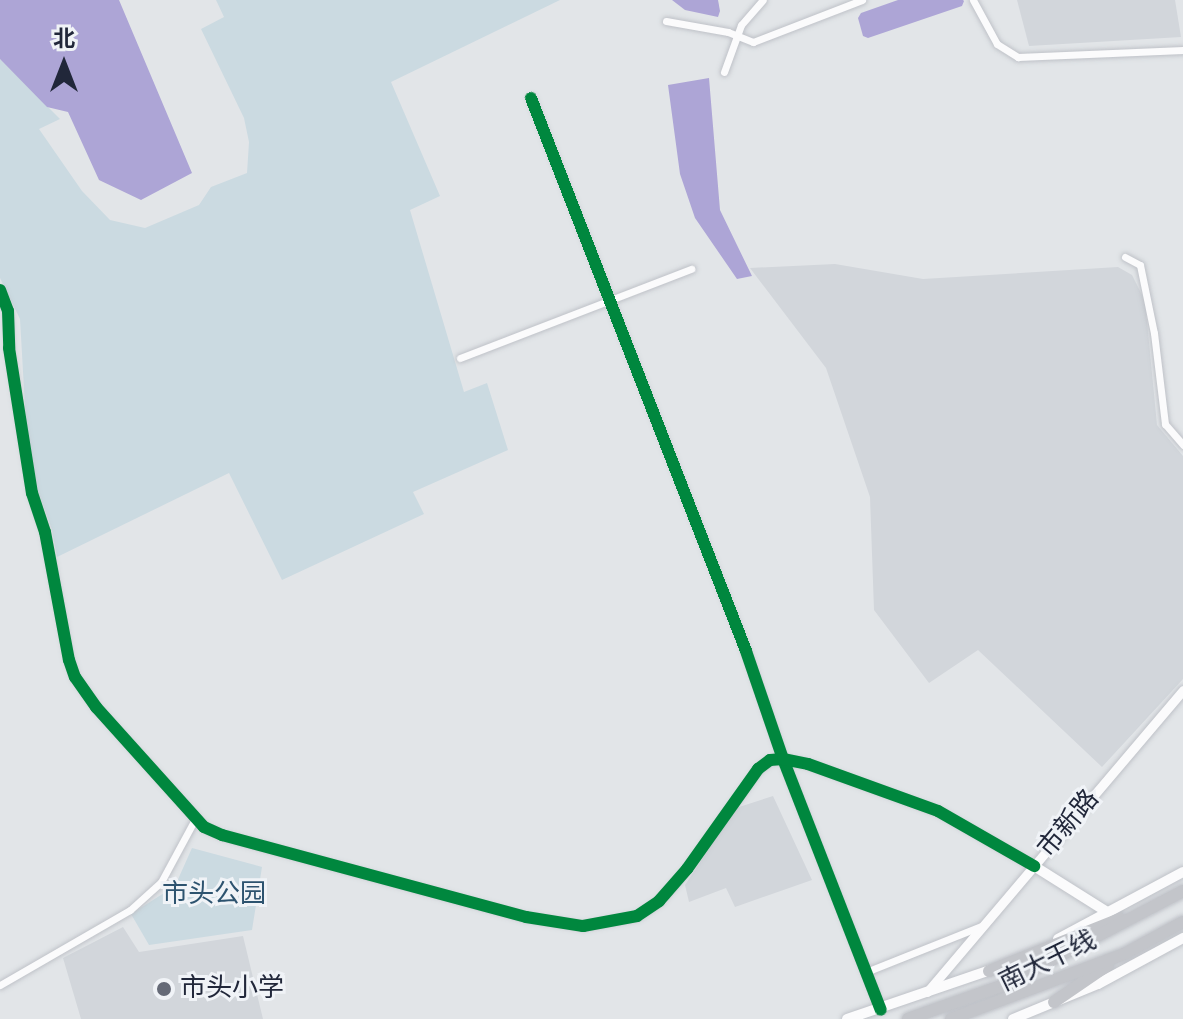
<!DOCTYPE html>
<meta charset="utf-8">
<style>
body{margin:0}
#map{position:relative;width:1183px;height:1019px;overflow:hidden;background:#e2e5e8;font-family:"Sofia Sans Condensed","Noto Sans SC",sans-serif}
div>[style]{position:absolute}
.built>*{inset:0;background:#d2d6db}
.green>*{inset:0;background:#cbdae1}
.water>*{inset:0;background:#ada5d6}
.roads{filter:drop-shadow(0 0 2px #bfc2c8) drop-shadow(0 0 2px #bfc2c8)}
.minor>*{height:7px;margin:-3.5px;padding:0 3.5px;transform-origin:3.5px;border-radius:3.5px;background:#fbfbfc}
.tertiary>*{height:9px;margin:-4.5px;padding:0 4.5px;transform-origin:4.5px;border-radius:4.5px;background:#fbfbfc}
.secondary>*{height:10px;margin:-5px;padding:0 5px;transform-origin:5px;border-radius:5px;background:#fbfbfc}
.trunk>*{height:12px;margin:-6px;padding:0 6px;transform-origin:6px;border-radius:6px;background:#c3c5ca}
.cycleway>*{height:12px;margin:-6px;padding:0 6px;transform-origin:6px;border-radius:6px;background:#00873e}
.dots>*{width:22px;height:22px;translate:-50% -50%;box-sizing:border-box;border:4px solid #f0f3f7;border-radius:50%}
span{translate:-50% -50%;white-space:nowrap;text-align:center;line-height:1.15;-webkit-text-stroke:6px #f0f3f7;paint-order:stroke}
.street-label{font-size:26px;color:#21273a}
.park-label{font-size:26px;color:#2d536f}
.poi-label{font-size:26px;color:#21273a}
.left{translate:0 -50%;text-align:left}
.north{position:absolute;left:24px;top:24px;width:80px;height:80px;-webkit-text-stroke:6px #f0f3f7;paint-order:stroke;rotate:0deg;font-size:22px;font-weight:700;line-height:32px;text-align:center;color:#21273a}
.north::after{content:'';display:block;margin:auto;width:28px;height:36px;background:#21273a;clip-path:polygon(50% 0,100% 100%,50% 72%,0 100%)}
</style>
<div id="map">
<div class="built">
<div style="clip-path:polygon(1017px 0,1175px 0,1181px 37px,1029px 46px)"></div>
<div style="clip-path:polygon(835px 264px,923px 279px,1118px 267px,1132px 275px,1145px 301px,1157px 425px,1183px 456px,1183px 679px,1102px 767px,978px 650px,929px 683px,874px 610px,870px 497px,826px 368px,750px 268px)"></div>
<div style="clip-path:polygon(773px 796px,812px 880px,735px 907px,726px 888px,689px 902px,685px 885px,736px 808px)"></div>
<div style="clip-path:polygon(123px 927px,139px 952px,243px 936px,263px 1019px,81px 1019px,63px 958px)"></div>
</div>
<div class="green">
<div style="clip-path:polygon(216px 0,560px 0,391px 82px,440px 196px,410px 210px,464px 392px,487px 383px,508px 450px,413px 492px,424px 514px,282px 580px,229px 473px,57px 557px,52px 530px,38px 491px,26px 424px,20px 319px,0 278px,0 59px,60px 119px,39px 129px,82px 191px,110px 220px,145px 228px,199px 205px,211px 187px,247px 173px,249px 142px,244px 118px,201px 29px,224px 17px)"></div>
<div style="clip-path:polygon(192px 848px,262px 867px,252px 930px,149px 945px,131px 914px,175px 886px)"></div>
</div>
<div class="water">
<div style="clip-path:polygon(0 0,119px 0,192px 173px,141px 200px,99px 180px,68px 112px,47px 107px,0 59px)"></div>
<div style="clip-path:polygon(672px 0,718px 0,720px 11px,718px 17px,685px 10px)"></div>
<div style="clip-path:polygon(898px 0,963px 0,964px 1px,962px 6px,868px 38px,863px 36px,858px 18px,861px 13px)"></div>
<div style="clip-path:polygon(709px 78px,720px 210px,752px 276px,737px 279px,695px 218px,680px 174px,668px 85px)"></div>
</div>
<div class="roads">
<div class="minor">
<div style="left:973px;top:0;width:50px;rotate:61.4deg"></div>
<div style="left:997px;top:44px;width:25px;rotate:32deg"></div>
<div style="left:1018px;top:57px;width:165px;rotate:-2.4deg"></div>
<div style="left:666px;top:21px;width:63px;rotate:10.1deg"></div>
<div style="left:728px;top:32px;width:27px;rotate:22deg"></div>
<div style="left:753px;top:42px;width:117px;rotate:-21.1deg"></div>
<div style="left:724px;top:72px;width:50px;rotate:-70.1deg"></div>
<div style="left:741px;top:25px;width:33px;rotate:-49deg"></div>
<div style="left:531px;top:98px;width:593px;rotate:68.75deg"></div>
<div style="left:746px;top:651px;width:114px;rotate:71.1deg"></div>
<div style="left:783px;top:759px;width:269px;rotate:68.7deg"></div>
<div style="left:1125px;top:257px;width:17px;rotate:28deg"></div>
<div style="left:1140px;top:265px;width:69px;rotate:78.4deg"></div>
<div style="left:1154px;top:333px;width:92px;rotate:83.1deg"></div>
<div style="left:1165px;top:424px;width:28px;rotate:49deg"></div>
<div style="left:0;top:290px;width:22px;rotate:69deg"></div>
<div style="left:8px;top:311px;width:37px;rotate:88deg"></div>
<div style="left:9px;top:348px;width:147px;rotate:81deg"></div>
<div style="left:32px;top:493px;width:41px;rotate:71.6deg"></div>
<div style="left:45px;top:532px;width:130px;rotate:79.4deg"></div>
<div style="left:69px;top:660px;width:18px;rotate:71deg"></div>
<div style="left:75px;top:677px;width:37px;rotate:55deg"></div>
<div style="left:96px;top:707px;width:161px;rotate:48deg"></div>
<div style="left:204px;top:827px;width:20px;rotate:24deg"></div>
<div style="left:222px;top:835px;width:315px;rotate:15.1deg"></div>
<div style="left:526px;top:917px;width:58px;rotate:9deg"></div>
<div style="left:583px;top:926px;width:55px;rotate:-10.5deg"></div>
<div style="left:637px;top:916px;width:27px;rotate:-34deg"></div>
<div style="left:659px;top:901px;width:43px;rotate:-48.8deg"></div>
<div style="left:687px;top:869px;width:123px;rotate:-54.6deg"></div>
<div style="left:758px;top:769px;width:15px;rotate:-37deg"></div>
<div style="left:770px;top:760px;width:13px;rotate:-4deg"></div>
<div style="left:783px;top:759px;width:25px;rotate:11deg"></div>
<div style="left:808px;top:764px;width:138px;rotate:19.9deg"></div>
<div style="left:938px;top:811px;width:111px;rotate:29.8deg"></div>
<div style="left:460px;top:358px;width:248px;rotate:-21.1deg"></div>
<div style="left:866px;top:972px;width:124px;rotate:-21.8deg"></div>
<div style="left:0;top:985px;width:150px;rotate:-30deg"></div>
<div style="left:130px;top:910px;width:42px;rotate:-42.1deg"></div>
<div style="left:161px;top:882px;width:72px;rotate:-61.6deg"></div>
</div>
<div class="tertiary">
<div style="left:927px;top:992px;width:396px;rotate:-49.7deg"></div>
</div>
<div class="secondary">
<div style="left:1034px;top:866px;width:86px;rotate:32.2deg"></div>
<div style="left:1058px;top:939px;width:142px;rotate:-28.2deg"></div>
<div style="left:847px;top:1019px;width:157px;rotate:-18.9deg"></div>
<div style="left:1013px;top:1019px;width:92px;rotate:-22.4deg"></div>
<div style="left:1098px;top:984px;width:97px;rotate:-28.4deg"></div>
</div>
<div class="trunk">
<div style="left:989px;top:971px;width:141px;rotate:-21.7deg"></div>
<div style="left:1054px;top:1002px;width:65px;rotate:-34.4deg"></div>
<div style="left:908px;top:1019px;width:102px;rotate:-19.5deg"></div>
<div style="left:1004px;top:985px;width:202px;rotate:-27.7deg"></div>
<div style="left:951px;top:1019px;width:185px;rotate:-20.6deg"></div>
<div style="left:1124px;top:954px;width:67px;rotate:-28.5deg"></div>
</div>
</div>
<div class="cycleway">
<div style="left:531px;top:98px;width:593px;rotate:68.75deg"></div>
<div style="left:746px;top:651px;width:114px;rotate:71.1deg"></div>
<div style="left:783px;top:759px;width:269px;rotate:68.7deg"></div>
<div style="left:0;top:290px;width:22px;rotate:69deg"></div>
<div style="left:8px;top:311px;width:37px;rotate:88deg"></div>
<div style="left:9px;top:348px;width:147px;rotate:81deg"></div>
<div style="left:32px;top:493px;width:41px;rotate:71.6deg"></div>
<div style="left:45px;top:532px;width:130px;rotate:79.4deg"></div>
<div style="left:69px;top:660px;width:18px;rotate:71deg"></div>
<div style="left:75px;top:677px;width:37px;rotate:55deg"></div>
<div style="left:96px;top:707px;width:161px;rotate:48deg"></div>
<div style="left:204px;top:827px;width:20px;rotate:24deg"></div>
<div style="left:222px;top:835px;width:315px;rotate:15.1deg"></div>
<div style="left:526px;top:917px;width:58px;rotate:9deg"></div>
<div style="left:583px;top:926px;width:55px;rotate:-10.5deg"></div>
<div style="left:637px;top:916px;width:27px;rotate:-34deg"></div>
<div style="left:659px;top:901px;width:43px;rotate:-48.8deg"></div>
<div style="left:687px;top:869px;width:123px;rotate:-54.6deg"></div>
<div style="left:758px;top:769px;width:15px;rotate:-37deg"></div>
<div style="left:770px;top:760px;width:13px;rotate:-4deg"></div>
<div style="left:783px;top:759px;width:25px;rotate:11deg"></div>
<div style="left:808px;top:764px;width:138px;rotate:19.9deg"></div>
<div style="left:938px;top:811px;width:111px;rotate:29.8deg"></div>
</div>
<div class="dots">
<div style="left:164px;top:989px;background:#656a77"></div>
</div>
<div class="street-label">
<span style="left:1069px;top:824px;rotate:-50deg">市新路</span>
<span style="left:1048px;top:962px;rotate:-26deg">南大干线</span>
</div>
<div class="park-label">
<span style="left:214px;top:895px">市头公园</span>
</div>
<div class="poi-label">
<span class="left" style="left:180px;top:989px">市头小学</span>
</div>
<div class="north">北</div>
</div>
